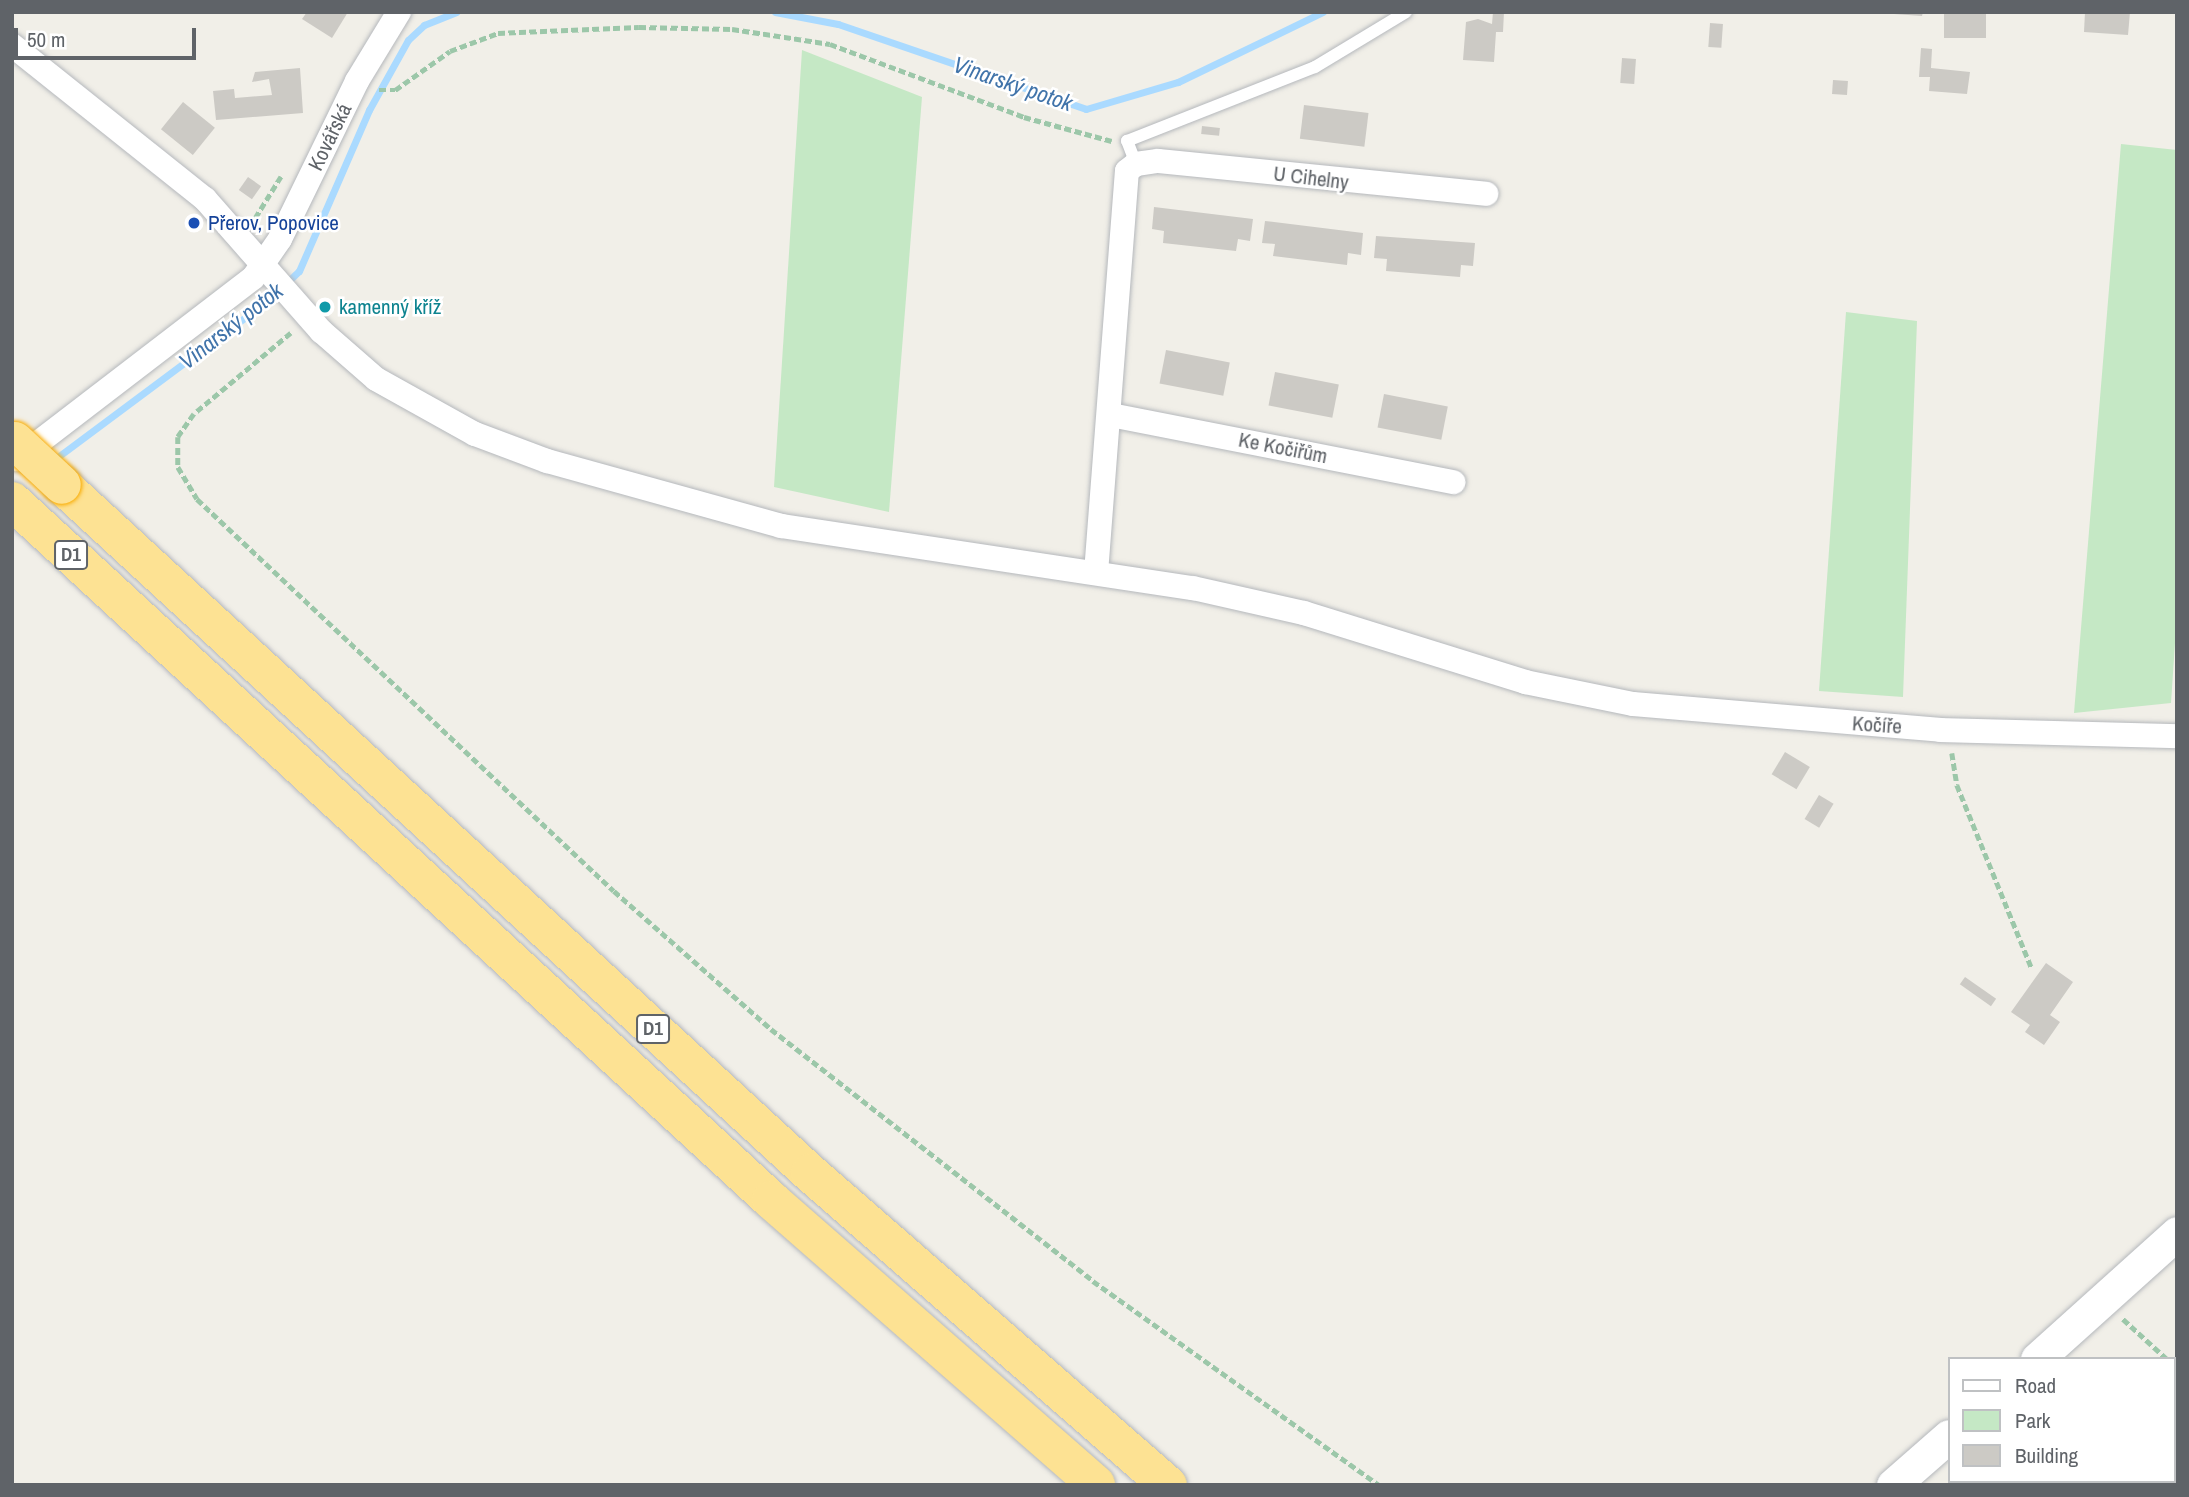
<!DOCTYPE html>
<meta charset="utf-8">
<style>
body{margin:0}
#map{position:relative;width:2189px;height:1497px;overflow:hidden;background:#f1efe8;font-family:"Archivo Narrow",sans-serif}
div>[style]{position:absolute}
.green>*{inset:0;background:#c5e8c5}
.stream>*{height:7px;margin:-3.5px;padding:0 3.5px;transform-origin:3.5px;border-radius:3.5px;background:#aadaff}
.building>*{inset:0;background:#cccac5;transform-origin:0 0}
.path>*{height:4.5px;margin-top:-2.25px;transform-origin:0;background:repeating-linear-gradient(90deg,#9cc7a9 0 7px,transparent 0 10.5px)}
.roads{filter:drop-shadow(0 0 2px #b5b8bc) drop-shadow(0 0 2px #b5b8bc)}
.lane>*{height:12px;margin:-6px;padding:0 6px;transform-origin:6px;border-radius:6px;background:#fff}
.street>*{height:24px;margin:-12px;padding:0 12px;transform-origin:12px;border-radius:12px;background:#fff}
.secondary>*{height:33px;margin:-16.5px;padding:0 16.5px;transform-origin:16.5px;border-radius:16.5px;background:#fff}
.highway>*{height:38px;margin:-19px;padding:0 19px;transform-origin:19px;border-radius:19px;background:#fde293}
.bridges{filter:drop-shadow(0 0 2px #f9ab00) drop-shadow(0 0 2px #f9ab00)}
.highway-bridge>*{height:38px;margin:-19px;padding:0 19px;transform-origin:19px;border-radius:19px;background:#fde293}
.dots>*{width:19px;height:19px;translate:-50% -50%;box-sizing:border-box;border:4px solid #fff;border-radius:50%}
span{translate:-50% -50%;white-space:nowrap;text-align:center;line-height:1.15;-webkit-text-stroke:5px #fff;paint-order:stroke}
.shield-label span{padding:2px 5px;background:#fff;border:2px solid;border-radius:5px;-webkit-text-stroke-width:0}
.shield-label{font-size:19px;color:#5f6368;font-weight:700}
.street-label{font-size:21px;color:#5f6368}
.transit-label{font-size:21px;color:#164399}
.left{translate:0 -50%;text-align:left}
.culture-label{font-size:21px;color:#0d838f}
.water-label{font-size:23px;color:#4174aa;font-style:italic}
.frame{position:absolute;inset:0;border:14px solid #5f6368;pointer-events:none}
.legend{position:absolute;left:1948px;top:1357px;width:228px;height:126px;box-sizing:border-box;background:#fff;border:2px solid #bfc1c3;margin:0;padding:9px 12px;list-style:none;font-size:21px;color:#5f6368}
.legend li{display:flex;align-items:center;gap:14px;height:35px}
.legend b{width:35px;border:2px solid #bfc1c3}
.scale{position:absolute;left:14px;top:28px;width:182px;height:32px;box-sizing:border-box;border:4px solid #5f6368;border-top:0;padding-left:9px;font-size:21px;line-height:24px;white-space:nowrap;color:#5f6368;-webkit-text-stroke:5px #fff;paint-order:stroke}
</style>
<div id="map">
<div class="green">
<div style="clip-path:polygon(802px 50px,922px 97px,889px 512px,774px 487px)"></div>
<div style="clip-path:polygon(2121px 144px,2177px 150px,2177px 613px,2171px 703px,2074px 713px)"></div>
<div style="clip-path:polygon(1846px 312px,1917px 321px,1903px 697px,1819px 691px)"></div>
</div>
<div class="stream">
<div style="left:775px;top:12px;width:64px;rotate:10.8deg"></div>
<div style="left:838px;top:24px;width:262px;rotate:18.9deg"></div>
<div style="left:1086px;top:109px;width:96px;rotate:-16.4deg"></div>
<div style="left:1178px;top:82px;width:161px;rotate:-25.8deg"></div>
<div style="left:51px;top:462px;width:276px;rotate:-36.7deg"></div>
<div style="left:272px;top:297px;width:37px;rotate:-44deg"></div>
<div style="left:299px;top:271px;width:176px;rotate:-66.5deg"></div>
<div style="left:369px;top:110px;width:80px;rotate:-60.9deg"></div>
<div style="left:408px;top:40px;width:22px;rotate:-43deg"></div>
<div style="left:424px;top:25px;width:35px;rotate:-22deg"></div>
</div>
<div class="building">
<div style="clip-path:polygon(307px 12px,348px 12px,332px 38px,302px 19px)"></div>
<div style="clip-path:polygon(1493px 12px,1504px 12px,1503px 32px,1496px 32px,1494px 62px,1463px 60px,1466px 22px,1478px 19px,1492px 24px)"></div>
<div style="clip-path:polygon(1894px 12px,1923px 12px,1922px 16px,1894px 14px)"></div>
<div style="left:1944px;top:12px;width:42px;height:26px"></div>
<div style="clip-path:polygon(2085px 12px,2130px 12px,2128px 35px,2084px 32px)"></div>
<div style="left:1710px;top:23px;width:13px;height:24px;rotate:4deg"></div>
<div style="clip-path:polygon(1921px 48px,1932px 49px,1931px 68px,1970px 72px,1967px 94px,1929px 91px,1930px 77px,1919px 77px)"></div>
<div style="left:1622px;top:58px;width:14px;height:25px;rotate:4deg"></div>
<div style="clip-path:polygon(300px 68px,303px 113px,216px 120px,213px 91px,234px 89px,235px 98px,272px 95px,269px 79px,252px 82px,255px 72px)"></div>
<div style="left:1833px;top:80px;width:15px;height:14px;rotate:4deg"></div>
<div style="left:183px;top:102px;width:41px;height:35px;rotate:39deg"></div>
<div style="left:1304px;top:105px;width:65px;height:34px;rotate:7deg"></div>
<div style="left:1202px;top:126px;width:18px;height:8px;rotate:6deg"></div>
<div style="left:248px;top:177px;width:16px;height:16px;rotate:35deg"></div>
<div style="clip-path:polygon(1154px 207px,1253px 219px,1250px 241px,1238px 239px,1236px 251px,1163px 243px,1164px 231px,1152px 229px)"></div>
<div style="clip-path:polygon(1265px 221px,1363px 233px,1361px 255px,1348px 253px,1347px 265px,1273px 256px,1275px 244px,1262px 243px)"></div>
<div style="clip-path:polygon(1376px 236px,1475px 243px,1473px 266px,1461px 265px,1460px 277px,1386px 271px,1387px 259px,1374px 258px)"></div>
<div style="left:1166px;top:350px;width:65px;height:34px;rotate:11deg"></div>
<div style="left:1275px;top:372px;width:65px;height:34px;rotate:11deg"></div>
<div style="left:1384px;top:394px;width:65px;height:34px;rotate:11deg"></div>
<div style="left:1785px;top:752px;width:29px;height:26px;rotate:31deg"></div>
<div style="left:1819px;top:795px;width:17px;height:28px;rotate:31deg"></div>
<div style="clip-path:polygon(2046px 963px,2073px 982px,2050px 1015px,2060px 1022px,2044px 1045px,2025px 1032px,2030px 1025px,2011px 1012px)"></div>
<div style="left:1965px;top:977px;width:38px;height:9px;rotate:35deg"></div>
</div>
<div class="path">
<div style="left:379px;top:90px;width:16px"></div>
<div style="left:395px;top:90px;width:67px;rotate:-35.3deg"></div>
<div style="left:450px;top:51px;width:51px;rotate:-20.6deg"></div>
<div style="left:498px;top:33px;width:141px;rotate:-2.4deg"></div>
<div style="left:639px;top:27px;width:93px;rotate:1.2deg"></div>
<div style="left:732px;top:29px;width:99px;rotate:8.7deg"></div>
<div style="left:830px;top:44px;width:207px;rotate:20.6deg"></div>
<div style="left:1024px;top:117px;width:91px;rotate:15.3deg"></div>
<div style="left:255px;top:218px;width:49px;rotate:-58.2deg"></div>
<div style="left:291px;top:333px;width:126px;rotate:140.1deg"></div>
<div style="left:194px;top:414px;width:28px;rotate:125deg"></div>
<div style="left:178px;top:437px;width:30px;rotate:90deg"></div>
<div style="left:178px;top:467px;width:37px;rotate:59deg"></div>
<div style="left:197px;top:499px;width:572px;rotate:43.23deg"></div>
<div style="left:614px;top:891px;width:209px;rotate:41.3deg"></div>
<div style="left:771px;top:1029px;width:409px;rotate:38deg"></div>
<div style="left:1093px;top:1281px;width:351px;rotate:35.5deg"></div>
<div style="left:1952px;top:753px;width:32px;rotate:81deg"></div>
<div style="left:1957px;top:785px;width:199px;rotate:67.8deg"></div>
<div style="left:2123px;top:1319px;width:59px;rotate:42.3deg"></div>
<div style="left:2173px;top:1366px;width:5px;rotate:37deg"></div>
</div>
<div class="roads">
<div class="lane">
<div style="left:1136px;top:164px;width:25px;rotate:-111deg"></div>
<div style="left:1127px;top:141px;width:202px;rotate:-21.5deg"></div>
<div style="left:1315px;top:67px;width:106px;rotate:-31.1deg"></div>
</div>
<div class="street">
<div style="left:12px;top:45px;width:247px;rotate:38.6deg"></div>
<div style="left:205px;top:199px;width:176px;rotate:48.7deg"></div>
<div style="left:321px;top:331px;width:73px;rotate:41.1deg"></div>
<div style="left:376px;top:379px;width:113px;rotate:29.1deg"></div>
<div style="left:475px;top:434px;width:77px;rotate:20.6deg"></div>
<div style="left:547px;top:461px;width:243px;rotate:15.5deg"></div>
<div style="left:781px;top:526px;width:417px;rotate:8.6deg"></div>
<div style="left:1193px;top:588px;width:114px;rotate:12.7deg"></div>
<div style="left:1304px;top:613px;width:232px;rotate:17.3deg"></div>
<div style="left:1525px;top:682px;width:110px;rotate:11.5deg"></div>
<div style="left:1633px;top:704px;width:309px;rotate:4.8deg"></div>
<div style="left:1941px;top:730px;width:236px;rotate:1.5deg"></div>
<div style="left:1111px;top:415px;width:349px;rotate:11.1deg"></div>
<div style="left:17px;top:459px;width:297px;rotate:-37.5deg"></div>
<div style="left:253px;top:278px;width:47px;rotate:-55.3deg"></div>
<div style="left:280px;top:239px;width:176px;rotate:-64deg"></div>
<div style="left:357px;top:81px;width:81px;rotate:-58.7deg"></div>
<div style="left:1096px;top:573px;width:403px;rotate:-85.6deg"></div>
<div style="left:1127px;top:171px;width:11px;rotate:-38deg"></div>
<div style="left:1136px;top:164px;width:22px;rotate:-8deg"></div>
<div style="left:1158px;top:161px;width:330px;rotate:5.7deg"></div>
</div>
<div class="secondary">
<div style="left:2037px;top:1359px;width:188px;rotate:-42deg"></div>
<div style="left:1893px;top:1485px;width:74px;rotate:-41.2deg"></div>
</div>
<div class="highway">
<div style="left:62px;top:485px;width:1016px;rotate:42.61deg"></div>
<div style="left:810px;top:1173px;width:475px;rotate:41.1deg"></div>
<div style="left:12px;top:501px;width:1032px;rotate:42.64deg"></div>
<div style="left:771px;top:1200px;width:432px;rotate:41.2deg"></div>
</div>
</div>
<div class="bridges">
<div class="highway-bridge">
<div style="left:15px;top:441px;width:64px;rotate:43.1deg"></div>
</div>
</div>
<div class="dots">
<div style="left:194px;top:223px;background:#1a4fb4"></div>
<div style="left:325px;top:307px;background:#0f9aa8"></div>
</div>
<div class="shield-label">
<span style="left:71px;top:555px">D1</span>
<span style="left:653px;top:1029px">D1</span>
</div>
<div class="street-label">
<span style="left:330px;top:137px;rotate:-64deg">Kovářská</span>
<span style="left:1311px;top:178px;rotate:7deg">U Cihelny</span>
<span style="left:1283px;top:448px;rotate:11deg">Ke Kočiřům</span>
<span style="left:1877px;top:725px;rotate:4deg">Kočíře</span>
</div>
<div class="transit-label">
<span class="left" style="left:208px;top:223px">Přerov, Popovice</span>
</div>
<div class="culture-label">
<span class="left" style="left:339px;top:307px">kamenný kříž</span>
</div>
<div class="water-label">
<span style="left:1013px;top:84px;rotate:19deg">Vinarský potok</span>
<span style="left:231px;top:326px;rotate:-38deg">Vinarský potok</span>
</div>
<div class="frame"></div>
<ul class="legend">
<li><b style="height:9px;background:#fff"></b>Road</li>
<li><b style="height:19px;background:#c5e8c5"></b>Park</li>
<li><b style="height:19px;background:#cccac5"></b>Building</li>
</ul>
<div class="scale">50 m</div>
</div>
